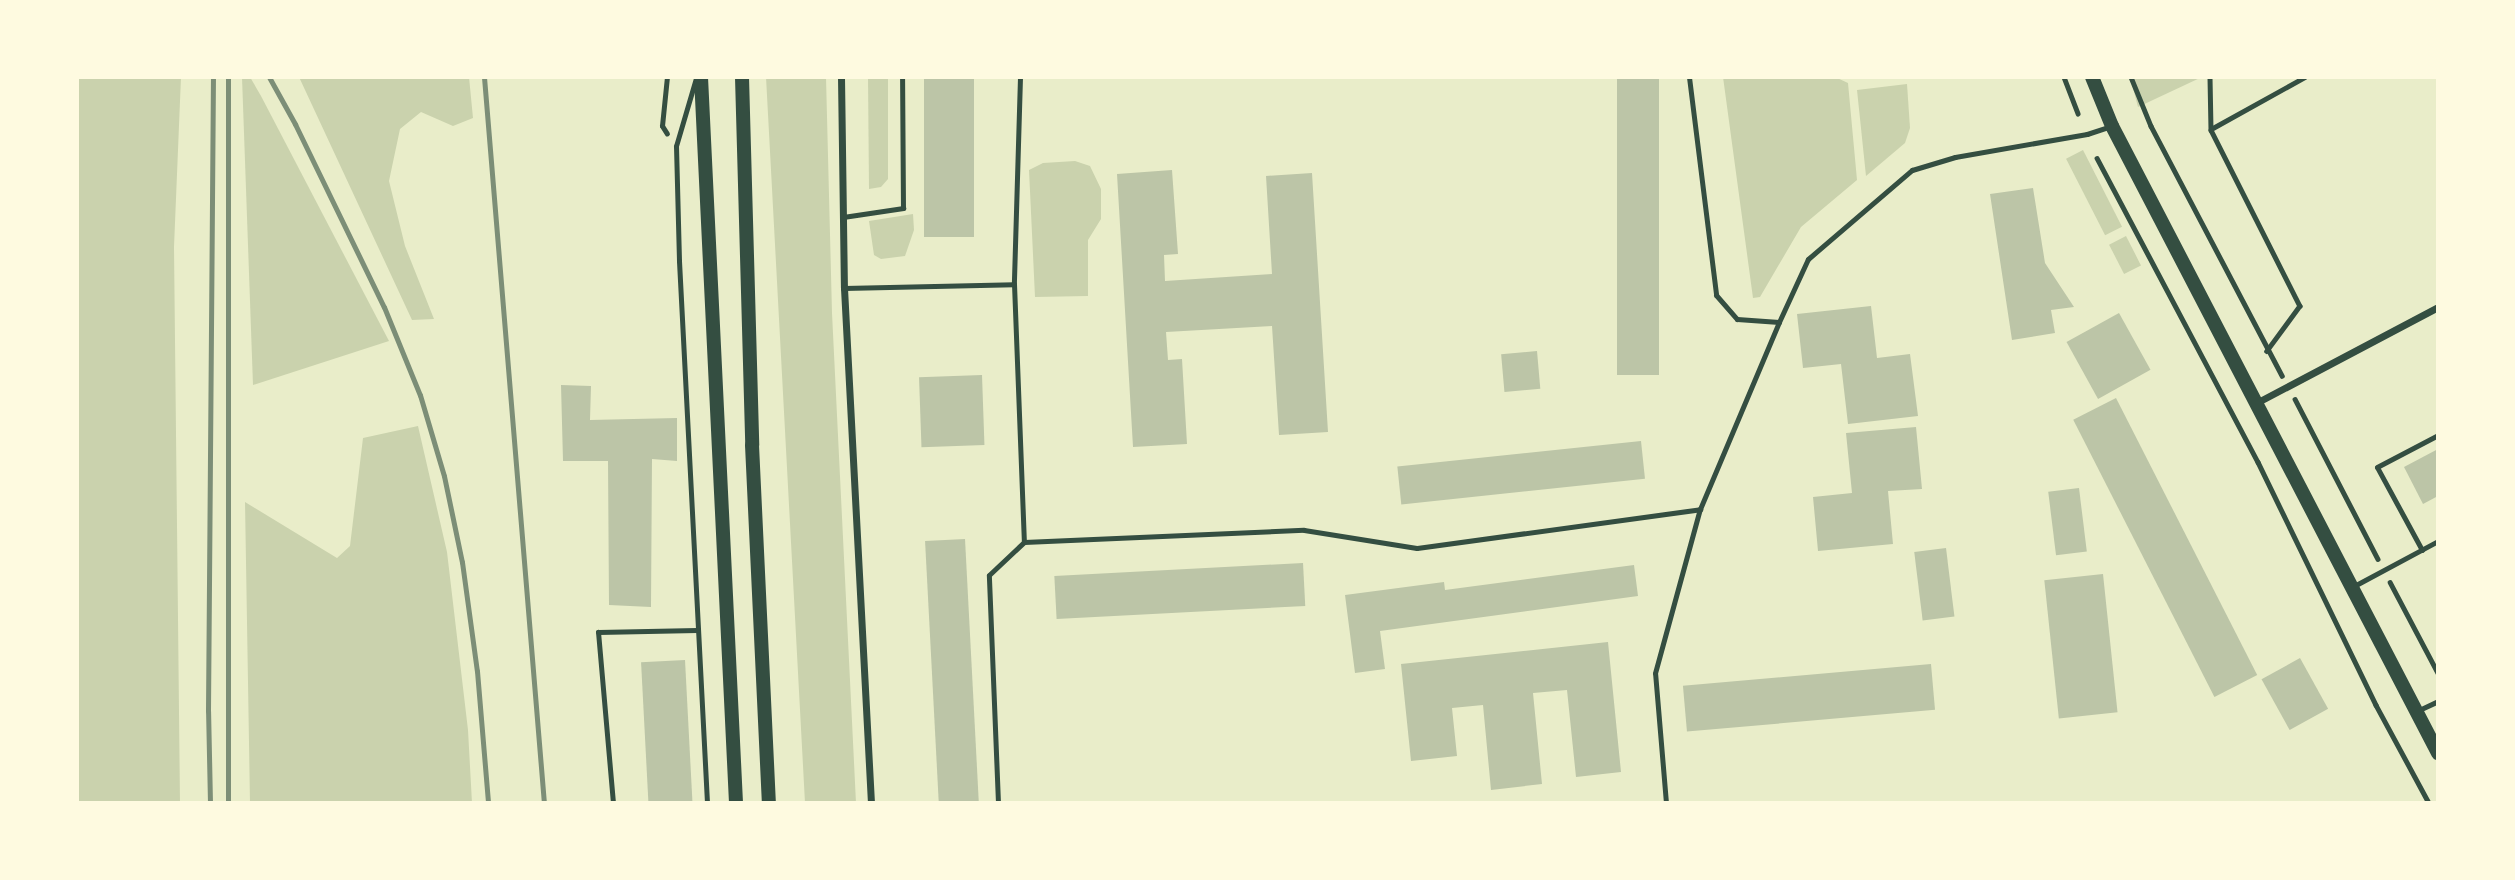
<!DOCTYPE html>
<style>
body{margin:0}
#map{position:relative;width:2515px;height:880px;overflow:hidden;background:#e9edc9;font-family:Inter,sans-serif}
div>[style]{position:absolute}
.green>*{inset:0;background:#cad2ad;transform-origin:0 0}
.building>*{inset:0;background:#bcc5a7;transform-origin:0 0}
.path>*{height:4.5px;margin:-2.25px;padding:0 2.25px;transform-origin:2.25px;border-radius:2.25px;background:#344e41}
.service>*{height:5px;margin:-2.5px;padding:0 2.5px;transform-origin:2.5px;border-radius:2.5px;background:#344e41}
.minor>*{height:7px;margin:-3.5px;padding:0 3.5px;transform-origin:3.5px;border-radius:3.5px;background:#344e41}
.secondary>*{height:14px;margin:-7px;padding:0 7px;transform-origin:7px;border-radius:7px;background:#344e41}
.rail>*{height:5px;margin:-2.5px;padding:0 2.5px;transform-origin:2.5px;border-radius:2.5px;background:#7c8e77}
span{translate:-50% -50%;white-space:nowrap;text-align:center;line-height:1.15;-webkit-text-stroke:6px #fefae0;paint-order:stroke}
.frame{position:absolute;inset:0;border:79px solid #fefae0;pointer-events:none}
</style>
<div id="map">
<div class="green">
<div style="clip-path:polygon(77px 77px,181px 77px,174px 247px,180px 803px,77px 803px)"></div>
<div style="clip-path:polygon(242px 77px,250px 77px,261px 96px,389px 341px,253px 385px)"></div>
<div style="clip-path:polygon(299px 77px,469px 77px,473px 118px,453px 126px,421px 112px,400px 129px,389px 181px,405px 246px,434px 319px,412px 320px)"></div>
<div style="clip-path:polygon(766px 77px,826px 77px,832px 313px,856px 803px,805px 803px)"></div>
<div style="clip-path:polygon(868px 77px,888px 77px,888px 179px,881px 187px,869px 189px)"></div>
<div style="clip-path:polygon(1723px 77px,1835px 77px,1848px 83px,1857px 180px,1801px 227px,1760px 297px,1753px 298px)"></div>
<div style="clip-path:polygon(2130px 77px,2202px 77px,2138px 107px)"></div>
<div style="clip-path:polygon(1907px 84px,1910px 128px,1905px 143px,1866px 176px,1857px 90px)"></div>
<div style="left:2083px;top:150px;width:86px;height:19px;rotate:63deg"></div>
<div style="clip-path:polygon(1075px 161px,1090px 166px,1101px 189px,1101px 219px,1088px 240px,1088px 296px,1035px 297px,1029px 170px,1043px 163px)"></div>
<div style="clip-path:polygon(913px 214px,914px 230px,905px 256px,881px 259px,874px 255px,869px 221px)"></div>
<div style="left:2126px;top:236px;width:33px;height:19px;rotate:63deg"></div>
<div style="clip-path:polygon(418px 426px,447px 552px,468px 730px,472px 803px,250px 803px,245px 502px,337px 558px,350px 546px,363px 438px)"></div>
</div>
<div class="building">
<div style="left:924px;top:77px;width:50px;height:160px"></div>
<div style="left:1617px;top:77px;width:42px;height:298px"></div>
<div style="clip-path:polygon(1172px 170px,1178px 254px,1164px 255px,1165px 281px,1272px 274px,1266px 176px,1312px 173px,1328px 432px,1279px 435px,1272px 326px,1166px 332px,1168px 360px,1182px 359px,1187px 444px,1133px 447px,1117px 174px)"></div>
<div style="clip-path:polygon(2033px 188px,2045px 263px,2074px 307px,2051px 310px,2055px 333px,2012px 340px,1990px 194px)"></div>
<div style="clip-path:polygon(1871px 306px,1877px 358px,1910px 354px,1918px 416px,1848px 424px,1841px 364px,1803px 368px,1797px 314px)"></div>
<div style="left:2119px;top:313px;width:65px;height:60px;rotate:61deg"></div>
<div style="left:1537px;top:351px;width:38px;height:36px;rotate:85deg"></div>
<div style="left:982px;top:375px;width:70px;height:63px;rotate:88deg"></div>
<div style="clip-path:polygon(561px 385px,591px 386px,590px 420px,677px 418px,677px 461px,652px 459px,651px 607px,609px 605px,608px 461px,563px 461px)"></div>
<div style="left:2116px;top:398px;width:311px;height:48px;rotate:63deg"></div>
<div style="clip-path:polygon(1916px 427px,1922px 489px,1888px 491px,1893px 544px,1818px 551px,1813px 497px,1852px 493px,1846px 433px)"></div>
<div style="left:1641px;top:441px;width:38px;height:245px;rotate:84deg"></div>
<div style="clip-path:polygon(2438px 449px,2438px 496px,2423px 504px,2404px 467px)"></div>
<div style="left:2079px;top:488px;width:64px;height:31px;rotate:83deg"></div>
<div style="left:965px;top:539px;width:264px;height:40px;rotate:87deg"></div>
<div style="left:1946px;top:548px;width:69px;height:32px;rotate:83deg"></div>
<div style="left:1303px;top:563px;width:43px;height:249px;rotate:87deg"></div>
<div style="clip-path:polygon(1634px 565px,1638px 596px,1380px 631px,1385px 669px,1355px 673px,1345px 595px,1444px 582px,1445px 590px)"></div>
<div style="left:2103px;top:574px;width:139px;height:59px;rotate:84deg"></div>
<div style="clip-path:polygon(1608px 642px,1621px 772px,1576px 777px,1567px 690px,1533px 693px,1542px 784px,1491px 790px,1483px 705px,1452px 708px,1457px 756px,1411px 761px,1401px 664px)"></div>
<div style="left:2300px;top:658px;width:58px;height:44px;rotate:61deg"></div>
<div style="left:685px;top:660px;width:143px;height:44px;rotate:87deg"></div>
<div style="left:1931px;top:664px;width:46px;height:249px;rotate:85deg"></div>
</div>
<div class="path">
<div style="left:2064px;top:77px;width:39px;rotate:69deg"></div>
<div style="left:2131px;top:77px;width:53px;rotate:67.8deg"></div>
<div style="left:2151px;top:126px;width:282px;rotate:62.3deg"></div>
<div style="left:2210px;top:77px;width:53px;rotate:88.9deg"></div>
<div style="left:2211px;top:130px;width:197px;rotate:63.2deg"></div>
<div style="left:2300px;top:306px;width:56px;rotate:126.3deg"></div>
<div style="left:2211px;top:129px;width:107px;rotate:-29deg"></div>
<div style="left:667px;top:134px;width:9px;rotate:-122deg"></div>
<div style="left:662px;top:126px;width:49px;rotate:-84.2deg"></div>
<div style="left:2097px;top:158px;width:344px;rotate:62.1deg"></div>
<div style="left:2258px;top:462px;width:270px;rotate:64.1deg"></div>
<div style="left:2376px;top:705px;width:111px;rotate:61.6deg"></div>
<div style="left:2295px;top:399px;width:180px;rotate:62.6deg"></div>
<div style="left:2390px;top:582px;width:103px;rotate:62.2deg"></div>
</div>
<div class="service">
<div style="left:1020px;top:77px;width:207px;rotate:91.7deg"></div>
<div style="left:1014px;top:284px;width:258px;rotate:87.8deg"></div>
<div style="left:1689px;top:77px;width:220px;rotate:82.9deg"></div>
<div style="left:1716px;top:295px;width:32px;rotate:49deg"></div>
<div style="left:1737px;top:319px;width:42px;rotate:4.1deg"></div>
<div style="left:1779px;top:322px;width:69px;rotate:-65.3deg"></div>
<div style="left:1808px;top:259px;width:137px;rotate:-40.6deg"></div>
<div style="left:1912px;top:170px;width:45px;rotate:-16.8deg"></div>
<div style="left:1955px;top:157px;width:134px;rotate:-9.9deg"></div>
<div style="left:2087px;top:134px;width:26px;rotate:-18deg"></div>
<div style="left:696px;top:78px;width:71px;rotate:106.4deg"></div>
<div style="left:676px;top:146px;width:115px;rotate:88.5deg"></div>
<div style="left:679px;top:261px;width:543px;rotate:87.04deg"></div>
<div style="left:843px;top:217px;width:61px;rotate:-8.5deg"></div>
<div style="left:903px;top:208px;width:131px;rotate:-90.4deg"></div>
<div style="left:844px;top:288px;width:170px;rotate:-1.3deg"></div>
<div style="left:2422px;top:550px;width:94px;rotate:-118.5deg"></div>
<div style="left:2377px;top:467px;width:69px;rotate:-27.7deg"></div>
<div style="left:2354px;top:586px;width:95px;rotate:-28.2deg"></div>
<div style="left:2419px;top:710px;width:21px;rotate:-25deg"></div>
<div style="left:613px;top:803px;width:172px;rotate:-95deg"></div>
<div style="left:598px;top:632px;width:99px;rotate:-1.2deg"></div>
<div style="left:998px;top:803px;width:228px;rotate:-92.3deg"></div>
<div style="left:989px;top:575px;width:48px;rotate:-43.3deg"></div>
<div style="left:1024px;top:542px;width:280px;rotate:-2.5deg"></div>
<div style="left:1304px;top:530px;width:114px;rotate:9.1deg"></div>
<div style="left:1417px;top:548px;width:286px;rotate:-7.8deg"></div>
<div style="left:1666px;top:803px;width:130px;rotate:-94.8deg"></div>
<div style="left:1655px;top:673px;width:170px;rotate:-74.7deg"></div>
<div style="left:1700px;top:509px;width:203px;rotate:-67.1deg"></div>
</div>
<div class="minor">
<div style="left:841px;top:77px;width:211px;rotate:89.2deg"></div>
<div style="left:844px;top:288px;width:516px;rotate:87deg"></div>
<div style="left:2256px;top:403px;width:206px;rotate:-27.8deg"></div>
</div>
<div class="secondary">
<div style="left:701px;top:77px;width:727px;rotate:87.24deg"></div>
<div style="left:742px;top:77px;width:368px;rotate:88.4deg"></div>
<div style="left:752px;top:445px;width:358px;rotate:87.3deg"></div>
<div style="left:2092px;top:77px;width:53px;rotate:67.8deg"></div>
<div style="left:2112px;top:126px;width:707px;rotate:62.53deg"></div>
</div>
<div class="rail">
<div style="left:228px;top:77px;width:726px;rotate:90deg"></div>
<div style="left:269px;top:77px;width:54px;rotate:61deg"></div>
<div style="left:295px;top:124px;width:203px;rotate:64.1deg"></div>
<div style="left:384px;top:307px;width:95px;rotate:67.8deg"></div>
<div style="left:420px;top:395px;width:84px;rotate:73.5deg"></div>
<div style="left:444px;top:476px;width:88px;rotate:78.2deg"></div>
<div style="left:462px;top:562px;width:110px;rotate:82.2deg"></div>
<div style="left:477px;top:671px;width:132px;rotate:85.2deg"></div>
<div style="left:484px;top:77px;width:728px;rotate:85.28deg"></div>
<div style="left:210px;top:803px;width:92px;rotate:-91.2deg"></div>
<div style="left:208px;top:711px;width:634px;rotate:-89.55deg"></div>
</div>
<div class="frame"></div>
</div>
